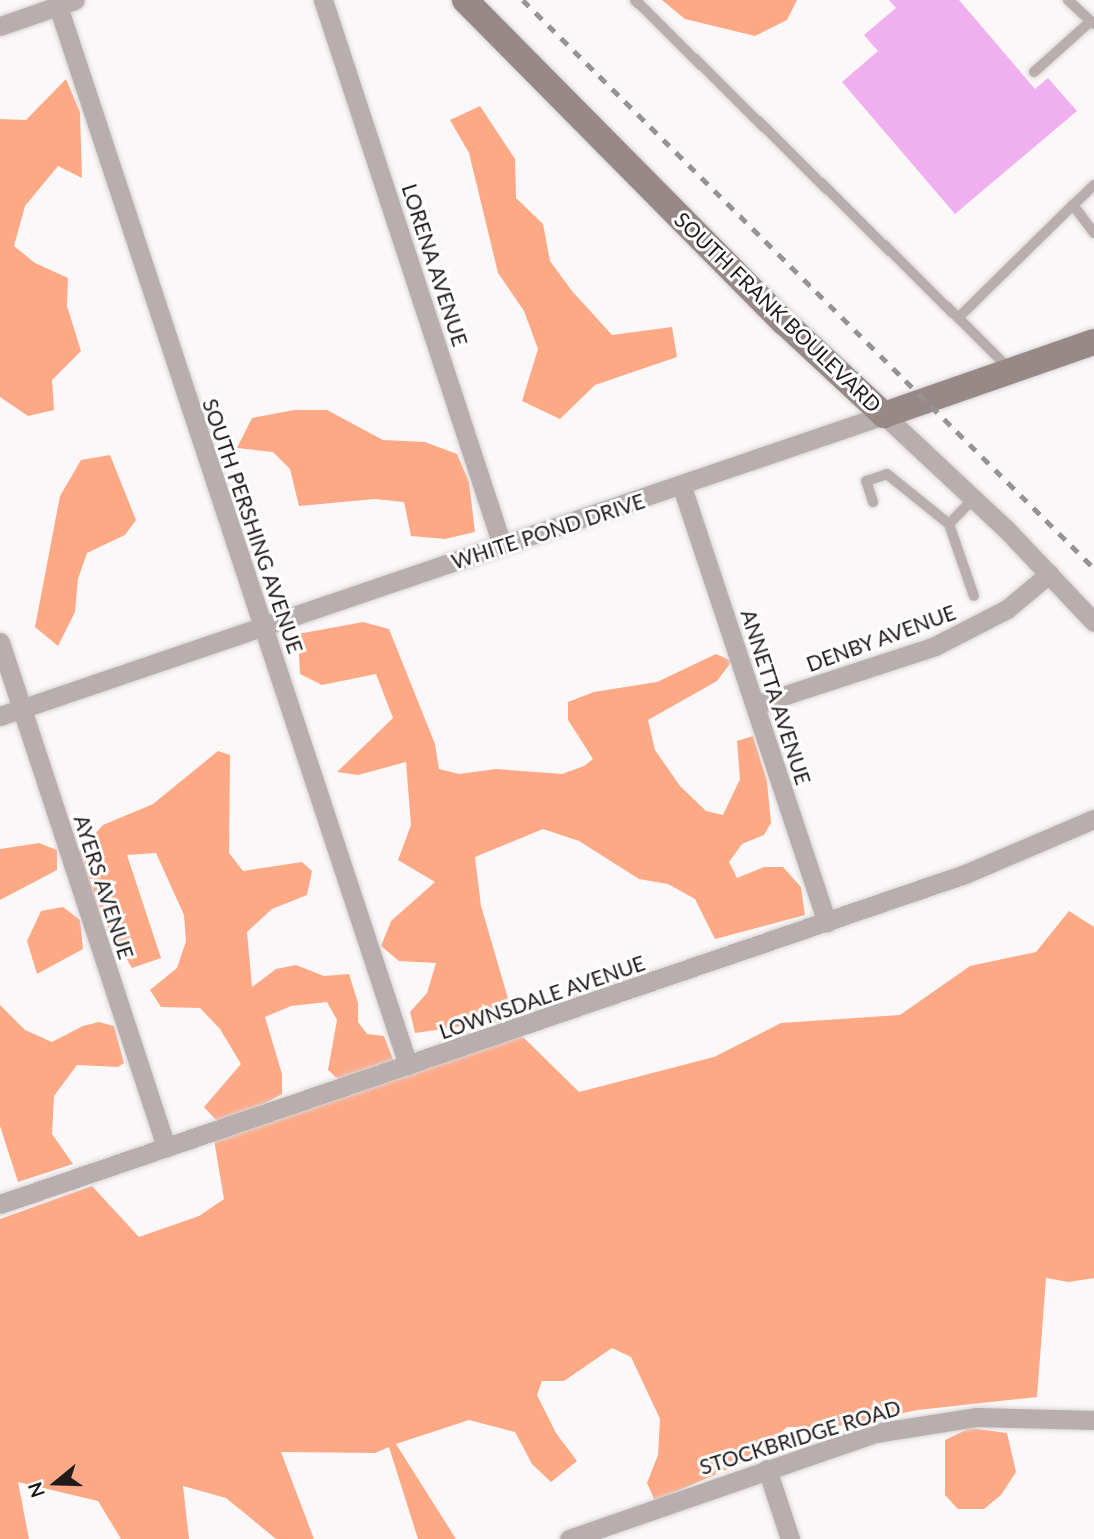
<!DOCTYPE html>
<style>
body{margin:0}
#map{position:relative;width:1094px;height:1539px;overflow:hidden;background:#fcf8f9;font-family:Lato,sans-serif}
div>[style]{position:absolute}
.forest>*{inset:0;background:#fda986}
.building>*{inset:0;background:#f0afee}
.roads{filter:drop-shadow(0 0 2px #d9d4d6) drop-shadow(0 0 2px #d9d4d6)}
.lane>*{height:10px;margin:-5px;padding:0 5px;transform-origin:5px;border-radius:5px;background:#b8aeae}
.street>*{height:19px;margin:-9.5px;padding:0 9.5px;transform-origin:9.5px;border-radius:9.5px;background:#b8aeae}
.secondary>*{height:26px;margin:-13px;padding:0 13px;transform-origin:13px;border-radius:13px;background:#988989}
.rail>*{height:4.5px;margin-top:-2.25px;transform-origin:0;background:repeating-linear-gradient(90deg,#979294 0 9px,transparent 0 18px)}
span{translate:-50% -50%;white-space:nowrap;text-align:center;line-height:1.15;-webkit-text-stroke:6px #fff;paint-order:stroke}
.street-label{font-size:21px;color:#211a1d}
.north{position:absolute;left:21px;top:1448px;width:70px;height:70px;-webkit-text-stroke:5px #fff;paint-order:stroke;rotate:251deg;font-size:19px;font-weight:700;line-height:28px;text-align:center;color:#211a1d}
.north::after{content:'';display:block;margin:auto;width:24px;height:32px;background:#211a1d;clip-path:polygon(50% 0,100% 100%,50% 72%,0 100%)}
</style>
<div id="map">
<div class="forest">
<div style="clip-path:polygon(662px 0,797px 0,787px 20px,755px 36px,685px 19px)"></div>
<div style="clip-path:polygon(66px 79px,80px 112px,82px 178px,58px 166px,25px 206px,14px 246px,35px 263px,68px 278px,67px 306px,81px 351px,52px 380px,54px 410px,28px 416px,0 397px,0 119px,26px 120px)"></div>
<div style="clip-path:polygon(480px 106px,515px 159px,516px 198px,543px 224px,550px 261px,572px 291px,612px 335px,672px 327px,677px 357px,595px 385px,560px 419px,522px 401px,538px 349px,524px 311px,498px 273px,469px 153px,450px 120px)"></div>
<div style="clip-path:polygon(294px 410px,327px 410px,383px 440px,425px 442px,457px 454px,469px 482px,475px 532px,445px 539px,411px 536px,404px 502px,375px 499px,299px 506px,290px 469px,273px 452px,237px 448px,252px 418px)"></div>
<div style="clip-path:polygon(110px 455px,136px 520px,125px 535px,87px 553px,78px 579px,75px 612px,58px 646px,35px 627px,60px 496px,81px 460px)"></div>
<div style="clip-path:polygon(363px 622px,389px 629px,435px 744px,439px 769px,459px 774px,496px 769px,562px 774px,584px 766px,593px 759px,568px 720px,568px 702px,594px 692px,657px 682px,716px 654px,732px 661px,717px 681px,648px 720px,655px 750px,680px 786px,706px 811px,723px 815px,740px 779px,737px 741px,753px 736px,767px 781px,771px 823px,764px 835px,742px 844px,729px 862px,737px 878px,764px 867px,783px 867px,801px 887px,805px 915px,715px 939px,695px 899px,668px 884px,639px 879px,579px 841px,543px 829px,475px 857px,481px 906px,514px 1019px,415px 1033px,410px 1012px,427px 993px,436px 963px,399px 961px,381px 946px,391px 921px,435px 882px,398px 860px,411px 825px,406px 762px,358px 775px,337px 772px,393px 718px,376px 674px,322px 685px,300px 674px,298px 634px)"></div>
<div style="clip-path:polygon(218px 751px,230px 755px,229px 853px,243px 871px,302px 862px,312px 871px,307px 895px,272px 909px,247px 932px,252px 987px,276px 969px,296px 965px,324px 976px,349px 974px,358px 1003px,358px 1022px,367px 1034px,384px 1036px,394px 1062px,339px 1080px,328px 1070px,337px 1020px,327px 1002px,291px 1006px,265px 1017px,282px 1074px,282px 1094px,243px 1116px,218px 1122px,204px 1107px,241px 1064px,220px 1029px,200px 1008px,161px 1007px,150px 990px,177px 968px,186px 941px,184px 915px,156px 853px,127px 855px,161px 958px,132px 968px,102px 917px,78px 852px,103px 825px,153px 804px)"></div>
<div style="clip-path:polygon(39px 843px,57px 850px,57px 870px,0 900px,0 849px)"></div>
<div style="clip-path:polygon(63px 907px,80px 920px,83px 949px,37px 974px,27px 941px,41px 911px)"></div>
<div style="clip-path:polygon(1069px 911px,1094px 927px,1094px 1278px,1069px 1282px,1046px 1278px,1037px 1397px,918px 1410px,834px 1427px,787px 1427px,751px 1459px,655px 1501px,647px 1483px,658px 1455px,660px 1419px,631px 1357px,612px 1348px,564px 1381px,542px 1381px,537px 1395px,556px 1433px,577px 1461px,551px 1482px,532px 1464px,515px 1432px,469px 1420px,396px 1444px,456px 1539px,418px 1539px,389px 1447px,375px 1453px,281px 1452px,314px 1539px,276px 1539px,226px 1498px,183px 1486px,189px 1539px,121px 1539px,98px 1501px,18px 1482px,29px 1539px,0 1539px,0 1219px,92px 1186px,139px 1237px,199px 1216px,224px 1199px,214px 1140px,521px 1035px,579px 1092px,714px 1057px,781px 1023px,900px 1015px,970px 966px,1036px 952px)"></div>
<div style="clip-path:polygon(0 1005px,25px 1030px,52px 1042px,83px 1026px,99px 1022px,114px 1026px,124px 1063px,118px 1067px,77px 1065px,54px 1096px,52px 1134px,73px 1164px,18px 1182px,0 1126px)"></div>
<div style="clip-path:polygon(970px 1428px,1007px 1433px,1016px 1472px,1001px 1495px,984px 1509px,958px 1509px,945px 1495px,945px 1440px)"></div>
</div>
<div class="building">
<div style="clip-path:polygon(889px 0,959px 0,1035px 89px,1048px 78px,1077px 111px,955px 214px,842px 82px,878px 51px,864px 35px,896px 8px)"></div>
</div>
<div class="roads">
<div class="lane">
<div style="left:635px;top:0;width:525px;rotate:44.54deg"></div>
<div style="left:1068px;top:0;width:35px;rotate:43deg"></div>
<div style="left:1034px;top:72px;width:76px;rotate:-41.8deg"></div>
<div style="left:1094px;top:185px;width:29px;rotate:136deg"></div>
<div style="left:1073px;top:205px;width:35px;rotate:53deg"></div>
<div style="left:958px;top:318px;width:161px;rotate:-44.5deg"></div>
<div style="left:873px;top:502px;width:22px;rotate:-108deg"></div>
<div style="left:866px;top:481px;width:22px;rotate:-18deg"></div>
<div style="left:887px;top:474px;width:80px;rotate:38.9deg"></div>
<div style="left:949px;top:524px;width:76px;rotate:70.9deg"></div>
<div style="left:949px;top:524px;width:35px;rotate:-46deg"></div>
</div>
<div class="street">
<div style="left:56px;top:0;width:1122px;rotate:71.71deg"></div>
<div style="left:323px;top:0;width:574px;rotate:71.82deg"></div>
<div style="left:0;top:26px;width:79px;rotate:-19.1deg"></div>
<div style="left:682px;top:487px;width:459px;rotate:71.6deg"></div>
<div style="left:0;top:642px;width:532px;rotate:71.8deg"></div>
<div style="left:755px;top:705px;width:189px;rotate:-18.1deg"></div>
<div style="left:935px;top:646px;width:81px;rotate:-27.2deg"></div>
<div style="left:1007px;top:609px;width:55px;rotate:-39.8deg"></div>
<div style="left:0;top:716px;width:934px;rotate:-18.8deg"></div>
<div style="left:884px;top:415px;width:167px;rotate:43.1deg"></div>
<div style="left:1006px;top:529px;width:128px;rotate:46.6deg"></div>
<div style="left:0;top:1204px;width:1020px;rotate:-18.88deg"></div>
<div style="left:965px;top:874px;width:140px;rotate:-23.1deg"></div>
<div style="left:767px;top:1469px;width:74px;rotate:71.8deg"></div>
<div style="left:569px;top:1539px;width:324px;rotate:-19.1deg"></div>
<div style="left:875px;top:1433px;width:102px;rotate:-9deg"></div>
<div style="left:976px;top:1417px;width:118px;rotate:1.5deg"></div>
</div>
<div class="secondary">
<div style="left:465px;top:0;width:453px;rotate:45.3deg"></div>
<div style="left:784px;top:322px;width:137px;rotate:42.9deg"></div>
<div style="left:884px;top:415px;width:222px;rotate:-19.2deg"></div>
</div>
</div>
<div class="rail">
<div style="left:523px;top:0;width:805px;rotate:44.85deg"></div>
</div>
<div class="street-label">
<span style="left:435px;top:265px;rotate:72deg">LORENA AVENUE</span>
<span style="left:778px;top:312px;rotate:44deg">SOUTH FRANK BOULEVARD</span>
<span style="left:253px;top:526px;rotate:71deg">SOUTH PERSHING AVENUE</span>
<span style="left:548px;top:531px;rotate:-18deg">WHITE POND DRIVE</span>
<span style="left:881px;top:638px;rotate:-20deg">DENBY AVENUE</span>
<span style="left:776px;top:697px;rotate:72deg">ANNETTA AVENUE</span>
<span style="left:104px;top:887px;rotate:72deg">AYERS AVENUE</span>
<span style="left:542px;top:997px;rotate:-19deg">LOWNSDALE AVENUE</span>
<span style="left:800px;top:1437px;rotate:-17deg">STOCKBRIDGE ROAD</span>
</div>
<div class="north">N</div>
</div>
